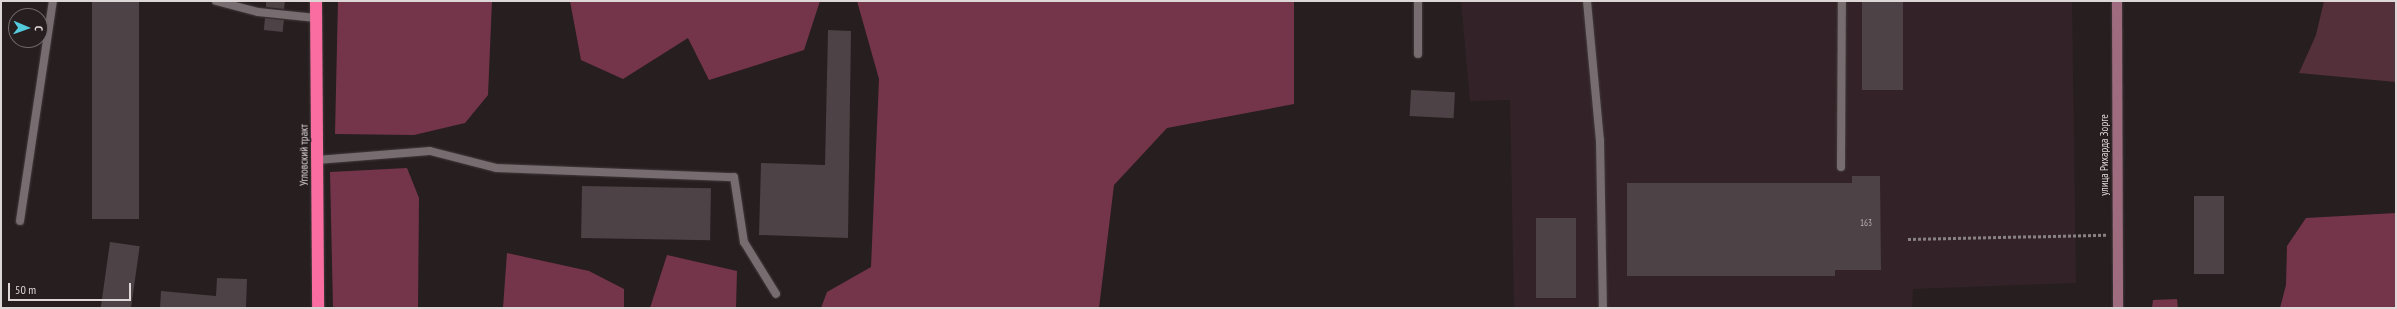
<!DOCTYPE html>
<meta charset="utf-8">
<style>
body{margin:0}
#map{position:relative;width:2397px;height:309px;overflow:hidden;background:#271e20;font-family:"PT Sans Narrow",sans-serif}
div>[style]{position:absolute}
.built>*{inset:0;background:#332328}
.green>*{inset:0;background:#54303b}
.forest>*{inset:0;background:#74354a}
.building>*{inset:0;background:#4d4245;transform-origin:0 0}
.path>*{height:2.5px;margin-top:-1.25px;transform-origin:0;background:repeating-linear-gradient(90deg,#888182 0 3px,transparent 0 5px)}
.roads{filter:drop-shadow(0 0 1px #413a3b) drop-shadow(0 0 1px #413a3b)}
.lane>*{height:8px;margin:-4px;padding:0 4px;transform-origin:4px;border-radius:4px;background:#776c6f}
.secondary>*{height:10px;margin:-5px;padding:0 5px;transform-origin:5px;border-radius:5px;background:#9e6c7e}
.highway>*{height:12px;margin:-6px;padding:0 6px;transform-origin:6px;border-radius:6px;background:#fa6da0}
span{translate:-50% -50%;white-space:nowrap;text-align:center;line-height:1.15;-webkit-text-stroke:3px #271e20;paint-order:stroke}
.number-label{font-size:9px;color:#b9b2b3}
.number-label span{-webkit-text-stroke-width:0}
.street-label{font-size:11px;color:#ddd7d8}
.frame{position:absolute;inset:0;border:2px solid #ddd7d8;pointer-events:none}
.north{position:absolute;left:8px;top:8px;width:40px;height:40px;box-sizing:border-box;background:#271e20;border:1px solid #70686a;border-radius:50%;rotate:92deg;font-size:11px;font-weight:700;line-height:16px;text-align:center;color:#ddd7d8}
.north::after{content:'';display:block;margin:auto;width:14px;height:18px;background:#54cadd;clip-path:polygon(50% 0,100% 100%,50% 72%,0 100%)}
.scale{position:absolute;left:8px;top:283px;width:123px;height:18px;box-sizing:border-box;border:2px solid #ddd7d8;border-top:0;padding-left:5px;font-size:12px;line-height:14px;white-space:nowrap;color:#ddd7d8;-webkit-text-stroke:3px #271e20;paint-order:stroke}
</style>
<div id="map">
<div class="built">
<div style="clip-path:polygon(1461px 1px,2072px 1px,2076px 283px,1913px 289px,1912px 308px,1514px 308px,1510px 100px,1470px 101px)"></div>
</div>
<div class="green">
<div style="clip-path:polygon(2324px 1px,2396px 1px,2396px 82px,2299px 73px,2316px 35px)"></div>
</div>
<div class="forest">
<div style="clip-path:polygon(338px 1px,492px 1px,488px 95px,465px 123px,414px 135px,335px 134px)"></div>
<div style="clip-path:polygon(570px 1px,820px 1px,804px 50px,709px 80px,688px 38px,623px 79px,581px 60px)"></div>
<div style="clip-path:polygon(857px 1px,1294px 1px,1294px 104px,1167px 128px,1114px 185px,1099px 308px,821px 308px,827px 292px,871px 267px,879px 79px)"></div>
<div style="clip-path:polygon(407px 168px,419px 198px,418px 308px,333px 308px,330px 172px)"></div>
<div style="clip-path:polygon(2396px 213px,2396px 308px,2280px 308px,2286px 285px,2287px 246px,2306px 218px)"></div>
<div style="clip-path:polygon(507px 253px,589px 271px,624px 289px,624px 308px,503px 308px)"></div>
<div style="clip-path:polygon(667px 255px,737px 271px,736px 308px,650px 308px)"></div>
<div style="clip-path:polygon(2177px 299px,2178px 308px,2152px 308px,2153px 300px)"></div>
</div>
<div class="building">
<div style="left:92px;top:1px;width:47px;height:218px"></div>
<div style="clip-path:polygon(266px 1px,285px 1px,284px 9px,266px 7px)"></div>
<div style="left:1862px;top:1px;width:41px;height:89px"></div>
<div style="left:265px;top:18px;width:19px;height:12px;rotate:6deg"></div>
<div style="clip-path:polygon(828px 30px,851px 31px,848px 238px,759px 235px,761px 163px,825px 165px)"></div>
<div style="left:1411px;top:90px;width:44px;height:26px;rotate:3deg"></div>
<div style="clip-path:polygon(1852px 176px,1880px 176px,1881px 270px,1835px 270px,1835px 276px,1627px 276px,1627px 183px,1852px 183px)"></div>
<div style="left:582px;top:186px;width:129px;height:52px;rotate:1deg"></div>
<div style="left:2194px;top:196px;width:30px;height:78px"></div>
<div style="left:1536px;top:218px;width:40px;height:80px"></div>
<div style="left:110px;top:242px;width:30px;height:67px;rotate:8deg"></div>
<div style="clip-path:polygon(217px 278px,247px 279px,246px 308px,160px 308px,161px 291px,216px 296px)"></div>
</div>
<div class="path">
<div style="left:1908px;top:239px;width:198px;rotate:-1.2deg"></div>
</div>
<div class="roads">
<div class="lane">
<div style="left:216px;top:1px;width:43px;rotate:14.7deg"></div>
<div style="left:258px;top:12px;width:58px;rotate:5.9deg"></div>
<div style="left:1587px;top:1px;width:140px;rotate:84.7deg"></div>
<div style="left:1600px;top:140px;width:168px;rotate:89deg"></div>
<div style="left:1418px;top:54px;width:53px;rotate:-90deg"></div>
<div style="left:317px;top:160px;width:113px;rotate:-4.6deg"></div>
<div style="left:430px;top:151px;width:68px;rotate:14.4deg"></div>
<div style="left:496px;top:168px;width:238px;rotate:2.2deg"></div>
<div style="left:734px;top:177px;width:66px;rotate:81.3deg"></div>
<div style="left:744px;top:242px;width:61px;rotate:58.4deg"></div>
<div style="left:1841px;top:167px;width:166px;rotate:-89.7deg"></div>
<div style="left:20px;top:221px;width:222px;rotate:-81.5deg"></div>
</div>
<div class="secondary">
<div style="left:2117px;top:1px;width:307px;rotate:89.8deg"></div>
</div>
<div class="highway">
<div style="left:316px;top:1px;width:307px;rotate:89.6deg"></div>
</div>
</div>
<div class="number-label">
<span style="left:1866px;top:223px">163</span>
</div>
<div class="street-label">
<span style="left:304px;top:155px;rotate:-90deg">Угловский тракт</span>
<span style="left:2104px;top:155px;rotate:-90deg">улица Рихарда Зорге</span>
</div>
<div class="frame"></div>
<div class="north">С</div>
<div class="scale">50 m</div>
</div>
